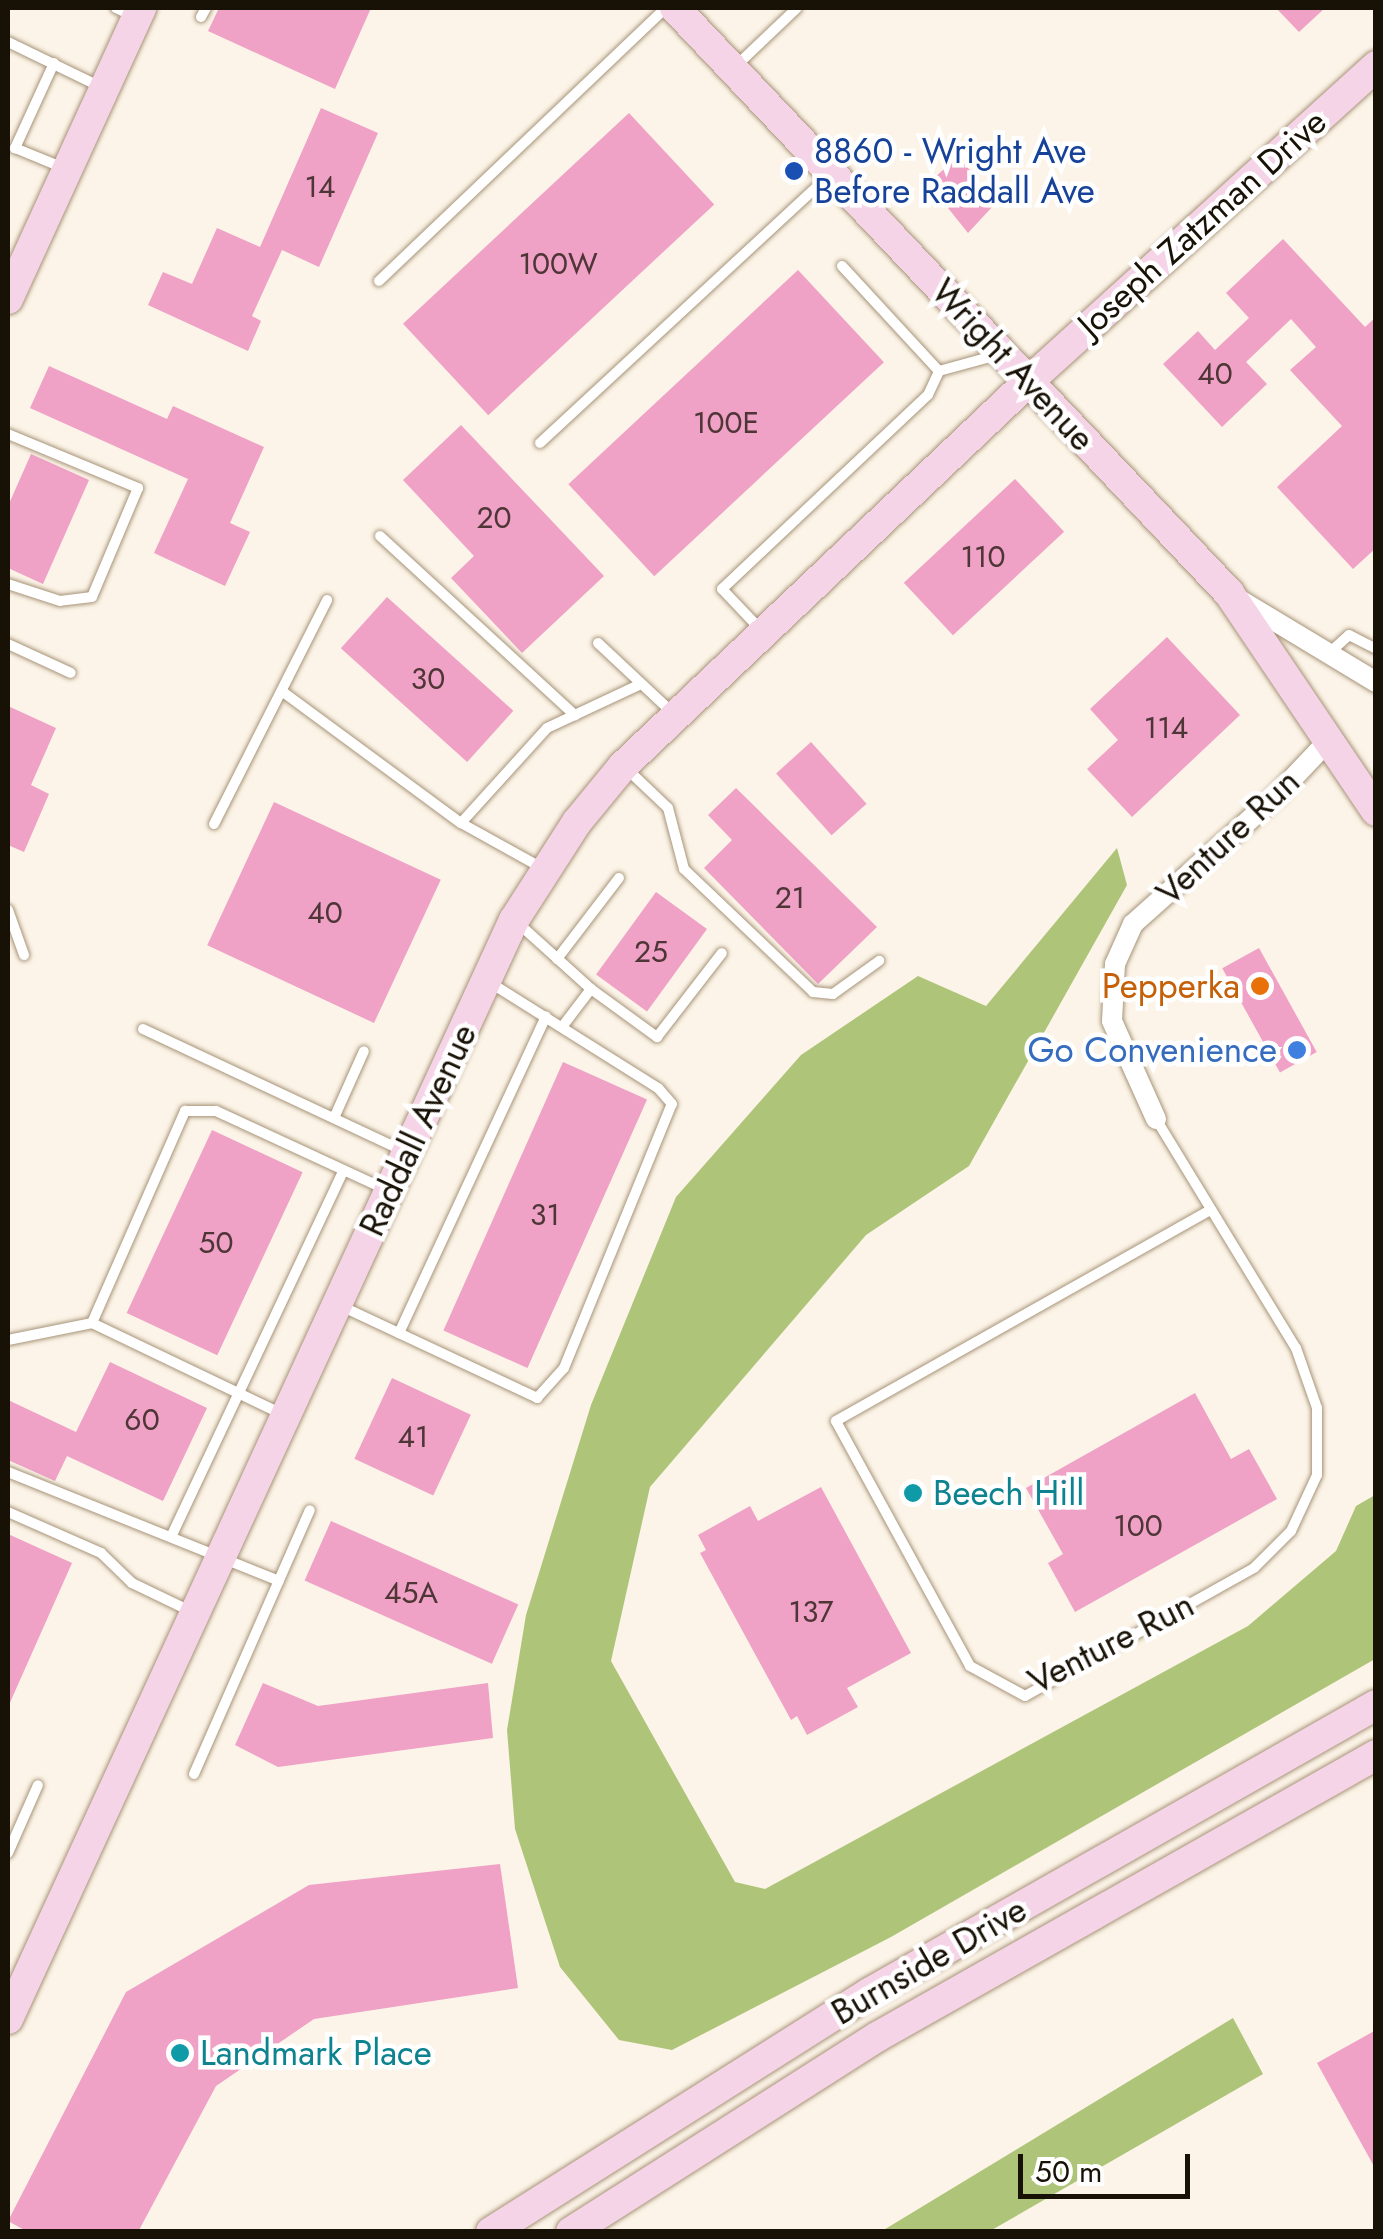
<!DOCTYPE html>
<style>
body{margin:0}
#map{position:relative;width:1383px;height:2239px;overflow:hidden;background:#fcf4e8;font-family:Jost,sans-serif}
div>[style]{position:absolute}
.forest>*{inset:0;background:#aec478}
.building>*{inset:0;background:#efa1c6;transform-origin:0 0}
.roads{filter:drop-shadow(0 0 2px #a79478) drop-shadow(0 0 2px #a79478)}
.lane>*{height:10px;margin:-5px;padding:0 5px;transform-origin:5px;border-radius:5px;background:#fff}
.street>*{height:20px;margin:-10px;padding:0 10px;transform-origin:10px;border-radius:10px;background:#fff}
.secondary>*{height:30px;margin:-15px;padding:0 15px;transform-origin:15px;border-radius:15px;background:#f6d4e8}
.dots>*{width:28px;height:28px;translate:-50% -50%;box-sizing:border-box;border:5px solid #fff;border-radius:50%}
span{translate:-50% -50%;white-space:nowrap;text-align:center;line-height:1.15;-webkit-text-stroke:9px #fff;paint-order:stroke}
.number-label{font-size:30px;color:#4e3536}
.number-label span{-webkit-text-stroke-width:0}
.transit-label{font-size:35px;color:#164399}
.left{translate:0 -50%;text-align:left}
.street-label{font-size:35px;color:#181106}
.food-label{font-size:35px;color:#c56008}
.right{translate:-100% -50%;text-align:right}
.shop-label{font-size:35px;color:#366cbe}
.culture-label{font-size:35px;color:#0d838f}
.frame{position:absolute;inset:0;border:10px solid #181106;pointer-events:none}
.scale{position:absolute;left:1018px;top:2154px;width:172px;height:45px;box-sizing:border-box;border:5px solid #181106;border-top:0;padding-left:12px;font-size:30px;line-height:35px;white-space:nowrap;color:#181106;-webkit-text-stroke:8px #fff;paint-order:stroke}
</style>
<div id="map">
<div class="forest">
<div style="clip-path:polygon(1117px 848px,1127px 885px,969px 1166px,866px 1235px,650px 1487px,611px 1661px,735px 1882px,765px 1889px,1248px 1626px,1336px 1551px,1356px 1506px,1375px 1495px,1375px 1659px,891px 1937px,672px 2050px,619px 2040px,560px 1967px,515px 1829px,507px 1730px,526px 1615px,591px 1405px,676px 1197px,801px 1055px,918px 976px,986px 1006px)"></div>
<div style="clip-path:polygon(1233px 2018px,1263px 2074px,990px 2231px,882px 2231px)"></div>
</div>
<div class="building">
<div style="clip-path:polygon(219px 8px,371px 8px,335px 89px,208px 31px)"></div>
<div style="clip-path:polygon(1276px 8px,1325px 8px,1299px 32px)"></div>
<div style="clip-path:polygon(321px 108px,378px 133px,319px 267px,282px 250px,252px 316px,261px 321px,248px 351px,148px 305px,163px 272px,192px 284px,217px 228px,260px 247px)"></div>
<div style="left:629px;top:113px;width:125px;height:309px;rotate:47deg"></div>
<div style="clip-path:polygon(958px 157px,977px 178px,971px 184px,993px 206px,968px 233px,928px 183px)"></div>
<div style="clip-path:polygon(1283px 239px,1365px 327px,1376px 317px,1376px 548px,1353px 569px,1277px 487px,1342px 426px,1290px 370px,1316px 347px,1291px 319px,1246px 362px,1267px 384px,1222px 427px,1163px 364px,1198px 331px,1215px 350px,1249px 318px,1226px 293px)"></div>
<div style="left:798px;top:270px;width:126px;height:314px;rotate:47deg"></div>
<div style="clip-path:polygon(49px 366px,167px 419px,173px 406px,264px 447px,230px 523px,250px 532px,225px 586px,154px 553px,188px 479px,30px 408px)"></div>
<div style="clip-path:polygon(461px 425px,604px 576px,522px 653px,451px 578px,474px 556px,403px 480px)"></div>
<div style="clip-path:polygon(31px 454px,89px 480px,43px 584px,8px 568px,8px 506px)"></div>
<div style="left:1015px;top:479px;width:72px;height:152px;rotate:47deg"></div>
<div style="left:387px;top:597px;width:170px;height:69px;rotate:42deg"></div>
<div style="clip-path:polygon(1167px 637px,1240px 715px,1132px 817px,1087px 769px,1118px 740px,1090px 709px)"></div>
<div style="clip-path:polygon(8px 706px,56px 728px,31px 785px,49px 794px,24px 852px,8px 845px)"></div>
<div style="left:811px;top:742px;width:83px;height:47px;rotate:48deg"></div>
<div style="clip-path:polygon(736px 788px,877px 927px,818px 984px,704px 868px,732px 840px,708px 815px)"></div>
<div style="left:274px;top:802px;width:184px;height:158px;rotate:25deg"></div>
<div style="left:656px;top:892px;width:63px;height:102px;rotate:36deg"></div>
<div style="left:1259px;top:948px;width:119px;height:42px;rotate:61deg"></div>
<div style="left:563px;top:1062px;width:92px;height:294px;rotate:24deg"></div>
<div style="left:212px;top:1130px;width:100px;height:202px;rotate:25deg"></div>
<div style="clip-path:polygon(110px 1362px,207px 1408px,163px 1501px,67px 1456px,55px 1481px,8px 1460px,8px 1400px,76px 1432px)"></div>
<div style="left:392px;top:1378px;width:87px;height:89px;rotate:25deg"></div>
<div style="clip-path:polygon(1195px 1393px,1231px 1459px,1249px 1449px,1277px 1499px,1075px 1612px,1048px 1563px,1063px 1554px,1026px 1488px)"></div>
<div style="clip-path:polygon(821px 1487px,911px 1653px,847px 1688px,858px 1707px,807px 1735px,797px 1716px,791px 1720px,700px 1553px,706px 1550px,698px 1535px,750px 1506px,758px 1521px)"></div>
<div style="left:331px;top:1521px;width:205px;height:65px;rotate:24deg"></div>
<div style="clip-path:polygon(8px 1534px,72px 1563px,8px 1707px)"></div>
<div style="clip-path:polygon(263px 1683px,318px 1706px,488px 1683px,493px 1738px,278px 1767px,235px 1745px)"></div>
<div style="clip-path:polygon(500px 1864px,518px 1988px,314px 2019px,216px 2086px,138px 2232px,28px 2232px,8px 2221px,126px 1992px,309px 1885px)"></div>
<div style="clip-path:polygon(1376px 2030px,1376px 2170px,1317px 2063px)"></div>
</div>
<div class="roads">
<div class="lane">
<div style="left:116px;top:8px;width:21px;rotate:25deg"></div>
<div style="left:201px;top:17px;width:10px;rotate:-61deg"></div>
<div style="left:8px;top:42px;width:106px;rotate:25.8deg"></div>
<div style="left:54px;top:63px;width:94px;rotate:114.6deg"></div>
<div style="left:15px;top:148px;width:55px;rotate:22.4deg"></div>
<div style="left:736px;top:66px;width:84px;rotate:-43.6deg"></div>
<div style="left:842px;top:266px;width:143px;rotate:47.3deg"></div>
<div style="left:939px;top:371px;width:60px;rotate:-15.4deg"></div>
<div style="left:379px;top:281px;width:396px;rotate:-43.6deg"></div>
<div style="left:8px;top:434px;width:141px;rotate:22.6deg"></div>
<div style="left:138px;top:488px;width:118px;rotate:112.9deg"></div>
<div style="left:92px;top:597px;width:32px;rotate:173deg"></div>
<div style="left:60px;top:601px;width:55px;rotate:-161.9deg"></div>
<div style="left:540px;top:443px;width:396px;rotate:-42.8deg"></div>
<div style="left:380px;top:536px;width:265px;rotate:42.6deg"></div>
<div style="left:760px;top:629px;width:55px;rotate:-133.5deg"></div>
<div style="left:722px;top:589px;width:283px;rotate:-43.3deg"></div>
<div style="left:928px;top:395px;width:26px;rotate:-65deg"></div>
<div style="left:598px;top:643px;width:105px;rotate:43.1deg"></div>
<div style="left:8px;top:644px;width:69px;rotate:24.7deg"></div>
<div style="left:1328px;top:654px;width:28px;rotate:-42deg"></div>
<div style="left:1349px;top:635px;width:30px;rotate:27deg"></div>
<div style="left:283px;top:692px;width:221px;rotate:36.4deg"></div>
<div style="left:461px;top:823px;width:95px;rotate:29deg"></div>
<div style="left:628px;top:770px;width:55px;rotate:43.5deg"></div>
<div style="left:668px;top:808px;width:63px;rotate:75.3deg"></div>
<div style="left:684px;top:869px;width:178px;rotate:43.6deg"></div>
<div style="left:813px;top:992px;width:20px;rotate:6deg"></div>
<div style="left:833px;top:994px;width:57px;rotate:-35.7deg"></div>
<div style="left:461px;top:823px;width:128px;rotate:-47.8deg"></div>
<div style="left:547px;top:728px;width:104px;rotate:-25.1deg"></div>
<div style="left:214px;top:824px;width:251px;rotate:-63.2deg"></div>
<div style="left:8px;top:910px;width:48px;rotate:70.4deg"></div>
<div style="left:519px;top:924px;width:97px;rotate:42.1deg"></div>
<div style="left:591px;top:989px;width:82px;rotate:36deg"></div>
<div style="left:657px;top:1037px;width:106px;rotate:-52.3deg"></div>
<div style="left:557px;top:959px;width:102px;rotate:-52.6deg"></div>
<div style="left:562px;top:1027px;width:48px;rotate:-52.7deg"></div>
<div style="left:143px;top:1029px;width:290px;rotate:25.1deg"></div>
<div style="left:334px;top:1118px;width:73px;rotate:-65.9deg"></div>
<div style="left:1156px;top:1119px;width:268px;rotate:58.6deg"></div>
<div style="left:1296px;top:1348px;width:64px;rotate:70.7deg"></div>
<div style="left:1317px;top:1408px;width:67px;rotate:90deg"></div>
<div style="left:1317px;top:1475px;width:62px;rotate:114.9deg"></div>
<div style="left:1291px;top:1531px;width:52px;rotate:135deg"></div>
<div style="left:1254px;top:1568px;width:262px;rotate:150.8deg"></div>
<div style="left:1025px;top:1696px;width:63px;rotate:-151.4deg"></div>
<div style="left:970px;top:1666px;width:279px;rotate:-118.7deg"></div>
<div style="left:836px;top:1421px;width:430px;rotate:-29.4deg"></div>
<div style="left:341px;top:1306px;width:217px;rotate:25.1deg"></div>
<div style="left:537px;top:1398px;width:40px;rotate:-48deg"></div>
<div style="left:564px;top:1368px;width:285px;rotate:-67.8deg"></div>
<div style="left:672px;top:1104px;width:21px;rotate:-131deg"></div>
<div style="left:658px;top:1088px;width:199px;rotate:-147.9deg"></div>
<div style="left:92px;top:1323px;width:208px;rotate:25.6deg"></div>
<div style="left:399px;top:1333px;width:349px;rotate:-65.1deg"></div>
<div style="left:8px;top:1340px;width:86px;rotate:-11.4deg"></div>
<div style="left:92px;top:1323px;width:232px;rotate:-66.3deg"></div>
<div style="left:185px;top:1111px;width:31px"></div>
<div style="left:216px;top:1111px;width:188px;rotate:24.8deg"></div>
<div style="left:8px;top:1472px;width:292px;rotate:21.9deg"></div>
<div style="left:8px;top:1512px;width:102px;rotate:23.8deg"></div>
<div style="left:101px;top:1553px;width:43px;rotate:44.1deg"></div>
<div style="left:132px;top:1583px;width:64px;rotate:25.8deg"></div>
<div style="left:171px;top:1537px;width:402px;rotate:-64.8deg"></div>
<div style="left:194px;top:1774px;width:288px;rotate:-66.3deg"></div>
<div style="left:8px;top:1853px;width:74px;rotate:-66.2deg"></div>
</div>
<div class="street">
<div style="left:1240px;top:600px;width:159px;rotate:31.1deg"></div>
<div style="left:1156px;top:1119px;width:107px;rotate:-114.2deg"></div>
<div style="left:1112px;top:1021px;width:57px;rotate:-87deg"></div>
<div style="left:1115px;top:964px;width:44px;rotate:-65.8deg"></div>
<div style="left:1133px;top:924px;width:191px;rotate:-41.8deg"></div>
<div style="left:1275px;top:797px;width:81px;rotate:-46.5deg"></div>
</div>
<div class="secondary">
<div style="left:675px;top:8px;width:806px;rotate:46.56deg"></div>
<div style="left:1229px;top:593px;width:263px;rotate:56deg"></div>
<div style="left:8px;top:299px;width:320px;rotate:-65.4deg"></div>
<div style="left:8px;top:2019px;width:1210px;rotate:-65.28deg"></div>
<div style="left:514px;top:920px;width:117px;rotate:-57.3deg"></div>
<div style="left:577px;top:822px;width:72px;rotate:-50.6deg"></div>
<div style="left:623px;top:766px;width:560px;rotate:-43.48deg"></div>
<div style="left:1029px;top:381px;width:469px;rotate:-42.2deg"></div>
<div style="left:491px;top:2232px;width:447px;rotate:-32.3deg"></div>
<div style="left:869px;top:1993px;width:583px;rotate:-29.6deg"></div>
<div style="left:571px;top:2232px;width:363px;rotate:-32.5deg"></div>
<div style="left:877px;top:2037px;width:573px;rotate:-29.47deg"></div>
</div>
</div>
<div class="dots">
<div style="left:794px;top:171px;background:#1a4fb4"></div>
<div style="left:1260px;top:986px;background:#e8710a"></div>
<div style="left:1297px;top:1050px;background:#3f7fe0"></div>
<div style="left:913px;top:1493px;background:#0f9aa8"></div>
<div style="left:180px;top:2053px;background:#0f9aa8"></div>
</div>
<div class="number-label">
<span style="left:320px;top:187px">14</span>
<span style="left:558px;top:264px">100W</span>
<span style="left:1215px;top:374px">40</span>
<span style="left:726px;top:423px">100E</span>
<span style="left:494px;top:518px">20</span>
<span style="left:983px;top:557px">110</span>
<span style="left:428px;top:679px">30</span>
<span style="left:1166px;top:728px">114</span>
<span style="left:790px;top:898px">21</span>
<span style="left:325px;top:913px">40</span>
<span style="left:651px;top:952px">25</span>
<span style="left:545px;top:1215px">31</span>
<span style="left:216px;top:1243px">50</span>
<span style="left:142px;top:1420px">60</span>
<span style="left:413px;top:1437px">41</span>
<span style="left:1138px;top:1526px">100</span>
<span style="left:411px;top:1593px">45A</span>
<span style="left:811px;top:1612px">137</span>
</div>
<div class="transit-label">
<span class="left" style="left:814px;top:171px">8860 - Wright Ave<br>Before Raddall Ave</span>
</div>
<div class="street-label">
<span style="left:1202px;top:223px;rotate:-42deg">Joseph Zatzman Drive</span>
<span style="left:1013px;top:365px;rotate:47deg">Wright Avenue</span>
<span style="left:1228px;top:837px;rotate:-43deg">Venture Run</span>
<span style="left:418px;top:1130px;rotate:-65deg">Raddall Avenue</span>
<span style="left:1111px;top:1643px;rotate:-27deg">Venture Run</span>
<span style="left:929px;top:1961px;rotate:-30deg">Burnside Drive</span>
</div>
<div class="food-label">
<span class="right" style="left:1240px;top:986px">Pepperka</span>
</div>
<div class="shop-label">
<span class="right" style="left:1277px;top:1050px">Go Convenience</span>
</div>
<div class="culture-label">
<span class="left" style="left:933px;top:1493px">Beech Hill</span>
<span class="left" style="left:200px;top:2053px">Landmark Place</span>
</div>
<div class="frame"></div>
<div class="scale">50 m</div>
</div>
